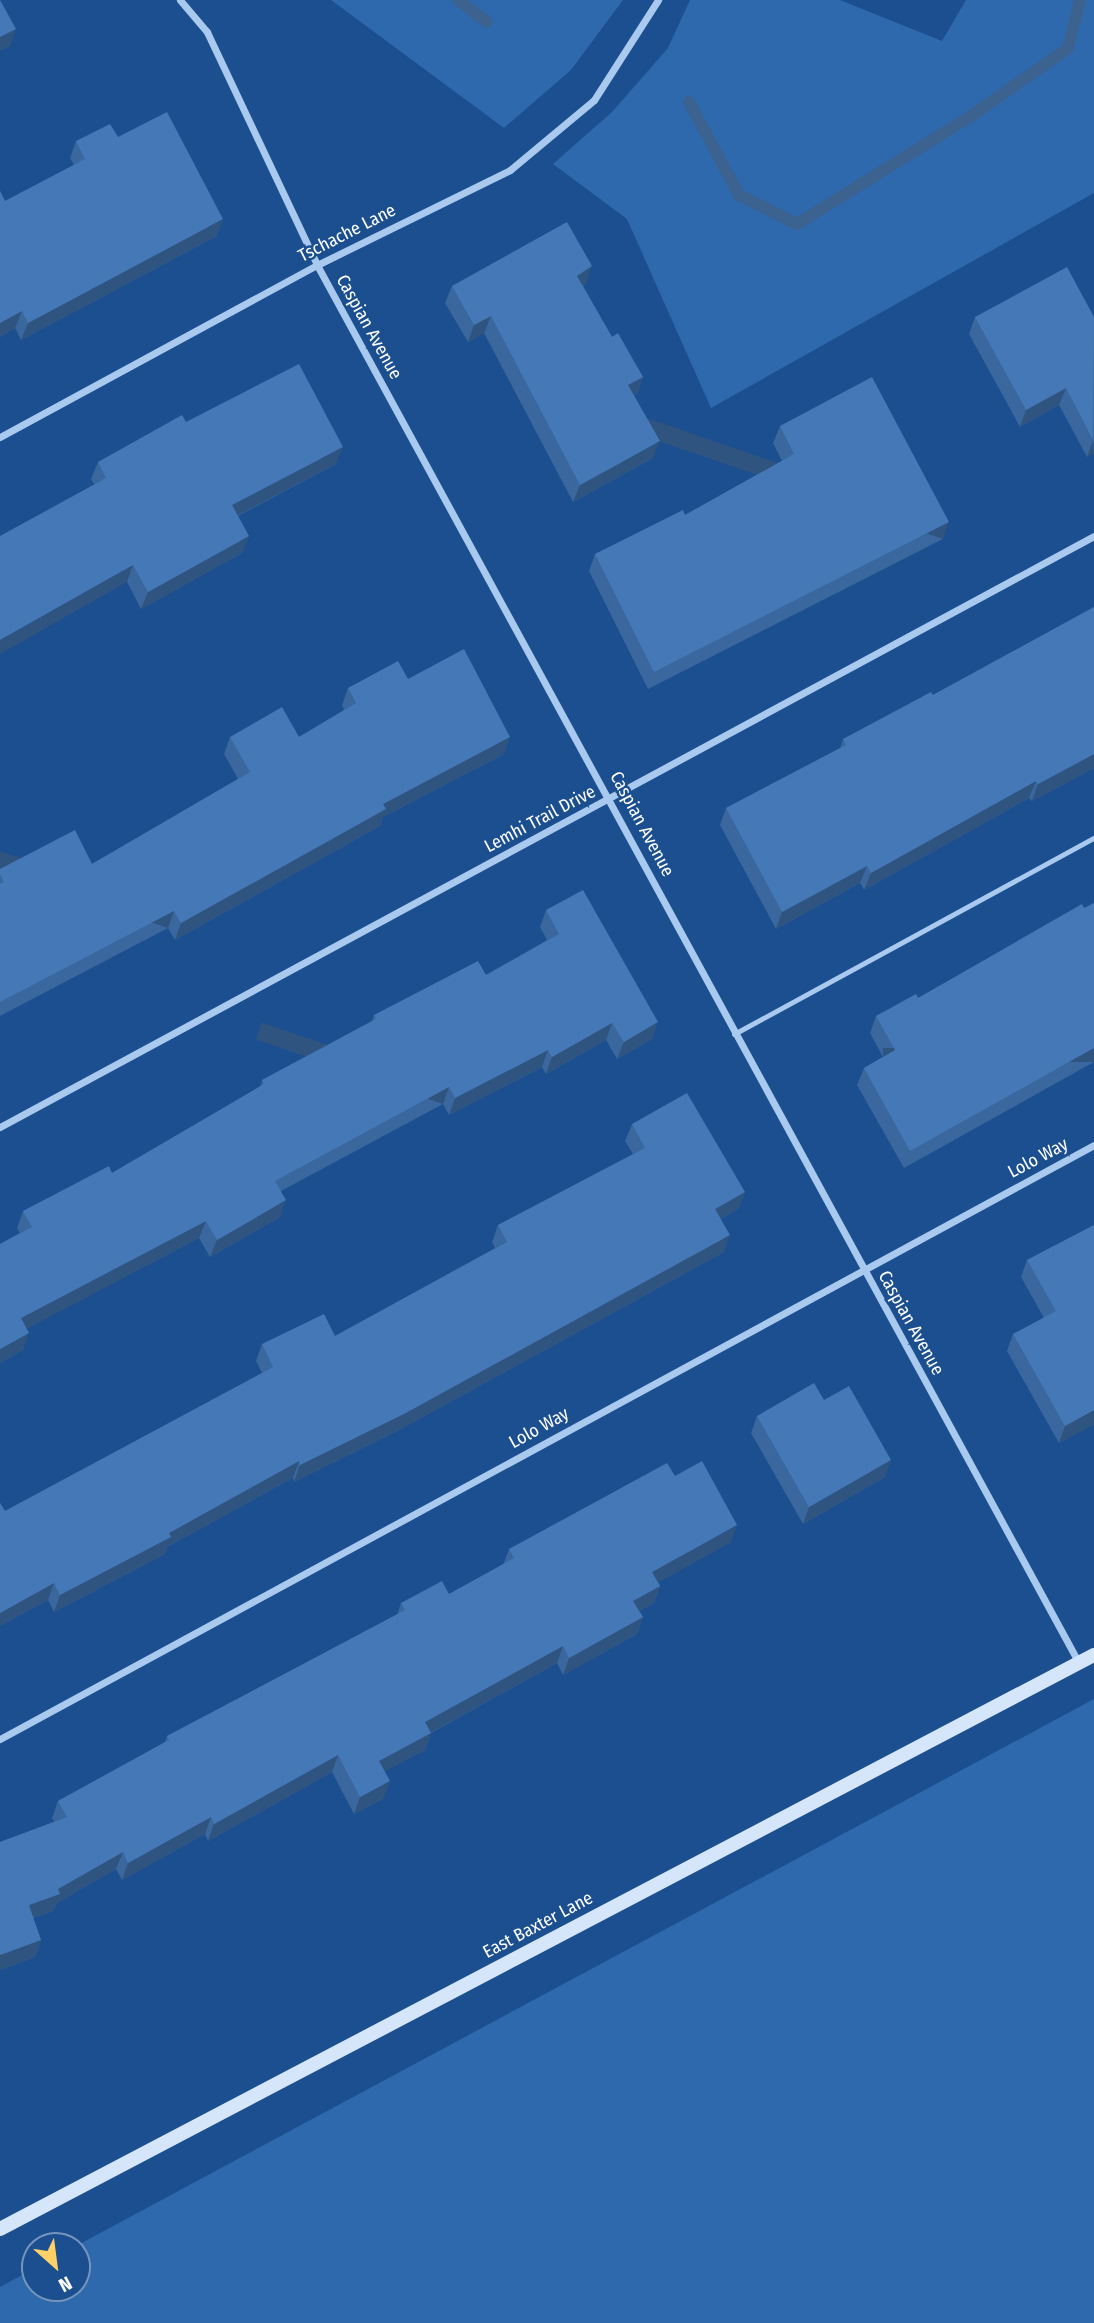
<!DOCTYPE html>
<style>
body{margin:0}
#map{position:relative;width:1094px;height:2323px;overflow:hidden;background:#1b4f8f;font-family:"Fira Sans Condensed",sans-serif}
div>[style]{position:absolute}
.green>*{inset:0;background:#2e69ad}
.stream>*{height:12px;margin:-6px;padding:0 6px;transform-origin:6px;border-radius:6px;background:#3c6290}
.service>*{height:5px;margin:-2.5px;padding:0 2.5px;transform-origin:2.5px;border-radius:2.5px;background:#a9c9ee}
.minor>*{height:7px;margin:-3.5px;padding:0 3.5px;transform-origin:3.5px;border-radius:3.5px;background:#a9c9ee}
.secondary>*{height:14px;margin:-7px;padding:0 7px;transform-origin:7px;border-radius:7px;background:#d6e6fa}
.wall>*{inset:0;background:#3a679d}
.shaded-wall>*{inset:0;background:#305480;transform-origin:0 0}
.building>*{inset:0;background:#4478b7}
span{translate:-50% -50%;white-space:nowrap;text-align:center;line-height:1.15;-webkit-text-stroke:5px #1b4f8f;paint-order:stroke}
.street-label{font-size:18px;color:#fff}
.north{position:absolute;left:21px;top:2232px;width:70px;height:70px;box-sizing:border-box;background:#1b4f8f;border:2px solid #7695bc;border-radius:50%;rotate:152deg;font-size:19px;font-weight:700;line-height:28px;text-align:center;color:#fff}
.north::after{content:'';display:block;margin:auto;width:24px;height:32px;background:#ffd166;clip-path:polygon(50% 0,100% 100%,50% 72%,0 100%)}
</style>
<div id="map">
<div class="green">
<div style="clip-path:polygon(331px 0,623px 0,571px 70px,504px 128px)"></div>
<div style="clip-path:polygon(690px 0,840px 0,942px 41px,966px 0,1094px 0,1094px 193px,711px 408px,627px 219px,553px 164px,612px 112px,668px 48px)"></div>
<div style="clip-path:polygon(1094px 1699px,1094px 2323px,0 2323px,0 2287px,35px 2268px,35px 2288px,77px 2288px,76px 2246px)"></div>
</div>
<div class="stream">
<div style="left:458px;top:0;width:36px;rotate:37deg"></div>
<div style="left:689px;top:102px;width:106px;rotate:61.7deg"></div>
<div style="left:739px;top:195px;width:65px;rotate:26.6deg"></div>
<div style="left:797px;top:224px;width:205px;rotate:-31.8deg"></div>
<div style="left:971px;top:116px;width:118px;rotate:-35deg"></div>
<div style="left:1068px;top:48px;width:49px;rotate:-76deg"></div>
</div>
<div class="service">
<div style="left:734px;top:1034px;width:410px;rotate:-28.6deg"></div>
</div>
<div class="minor">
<div style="left:180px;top:0;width:42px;rotate:49.8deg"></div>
<div style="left:207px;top:32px;width:258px;rotate:64.7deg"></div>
<div style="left:317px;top:265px;width:1592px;rotate:61.41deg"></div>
<div style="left:0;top:437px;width:361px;rotate:-28.5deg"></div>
<div style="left:317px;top:265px;width:215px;rotate:-26.2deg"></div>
<div style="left:510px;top:170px;width:109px;rotate:-39.8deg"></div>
<div style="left:594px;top:100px;width:119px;rotate:-57.4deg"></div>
<div style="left:0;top:1127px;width:1243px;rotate:-28.38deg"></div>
<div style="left:0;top:1739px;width:1245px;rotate:-28.5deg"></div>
</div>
<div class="secondary">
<div style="left:0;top:2229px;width:1235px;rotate:-27.69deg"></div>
</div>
<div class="wall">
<div style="clip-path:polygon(118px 137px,217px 236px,21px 340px,15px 328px,0 337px,0 191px,5px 201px,74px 165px,70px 158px,76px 141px)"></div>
<div style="clip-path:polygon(586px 283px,583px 286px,612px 337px,643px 377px,637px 394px,634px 395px,653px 458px,573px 502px,484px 333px,468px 342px,445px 303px,452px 286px)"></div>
<div style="clip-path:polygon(975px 317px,1094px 317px,1094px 453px,1087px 457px,1059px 405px,1020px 427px,969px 334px)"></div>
<div style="clip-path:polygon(186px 422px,336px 464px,238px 516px,242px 553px,141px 609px,127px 582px,94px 484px,91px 479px,98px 462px)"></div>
<div style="clip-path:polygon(780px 426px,943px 539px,648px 689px,589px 571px,595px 554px,685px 515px,782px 461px,773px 443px)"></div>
<div style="clip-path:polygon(1094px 607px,1094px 768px,1032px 801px,1029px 798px,864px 890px,860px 883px,776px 929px,720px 825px,726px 808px,840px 748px,843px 739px,933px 695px)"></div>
<div style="clip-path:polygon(408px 679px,504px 754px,383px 817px,380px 826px,175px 940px,168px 928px,0 1016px,0 869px,92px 864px,238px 779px,224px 754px,230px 737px,299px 737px,344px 710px,342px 705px,348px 688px)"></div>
<div style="clip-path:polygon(1094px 903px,1094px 1062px,904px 1168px,857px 1085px,864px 1068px,883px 1057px,870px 1033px,876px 1016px,918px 998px)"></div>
<div style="clip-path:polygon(546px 910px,652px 1039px,617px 1059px,606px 1040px,546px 1074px,542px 1067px,449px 1115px,443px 1104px,281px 1191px,280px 1217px,210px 1257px,199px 1238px,27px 1328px,23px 1350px,0 1363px,0 1244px,20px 1233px,17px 1228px,23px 1211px,112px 1173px,260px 1087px,262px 1080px,372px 1021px,374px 1015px,486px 975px,547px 940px,540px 927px)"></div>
<div style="clip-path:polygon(632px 1124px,745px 1192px,738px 1209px,721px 1219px,724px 1252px,397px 1431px,294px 1482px,293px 1478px,167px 1547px,165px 1554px,54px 1612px,48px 1600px,0 1626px,0 1503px,5px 1511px,262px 1373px,256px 1361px,262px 1344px,335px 1336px,495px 1248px,492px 1242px,498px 1225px,633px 1154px,625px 1141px)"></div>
<div style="clip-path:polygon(1094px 1225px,1094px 1424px,1059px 1443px,1007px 1351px,1013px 1334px,1044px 1318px,1021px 1277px,1027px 1260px)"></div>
<div style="clip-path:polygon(757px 1416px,885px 1477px,803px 1524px,751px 1433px)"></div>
<div style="clip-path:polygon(675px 1476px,731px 1542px,658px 1582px,660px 1586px,654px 1603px,639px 1611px,643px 1617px,637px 1634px,563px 1675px,557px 1663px,431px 1733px,425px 1750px,385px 1771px,384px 1798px,354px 1814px,332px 1772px,208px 1841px,205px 1834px,122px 1880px,116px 1869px,57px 1903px,53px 1911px,33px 1918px,41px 1940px,35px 1957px,0 1970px,0 1842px,54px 1822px,52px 1818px,58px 1801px,165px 1742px,167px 1736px,397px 1615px,401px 1603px,449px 1594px,503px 1565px,509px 1549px)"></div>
</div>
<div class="shaded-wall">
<div style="clip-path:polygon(16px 29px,10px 46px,0 51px,0 37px)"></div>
<div style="clip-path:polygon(223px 219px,217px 236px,21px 340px,28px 323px)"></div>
<div style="clip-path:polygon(592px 266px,586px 283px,570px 293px,577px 276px)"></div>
<div style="clip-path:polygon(22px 311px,15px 328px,0 337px,0 323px)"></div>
<div style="clip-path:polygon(491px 316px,484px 333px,468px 342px,474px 325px)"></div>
<div style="clip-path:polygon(643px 377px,637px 394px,622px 402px,628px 385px)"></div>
<div style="clip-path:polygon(1066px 388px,1059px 405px,1020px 427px,1026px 410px)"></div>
<div style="clip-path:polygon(1093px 440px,1094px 453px,1087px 457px)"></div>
<div style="clip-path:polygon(660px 441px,653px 458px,573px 502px,580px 485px)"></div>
<div style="clip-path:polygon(343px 447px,336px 464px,225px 522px,232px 505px)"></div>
<div style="left:949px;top:522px;width:18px;height:331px;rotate:109deg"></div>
<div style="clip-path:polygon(249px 536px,242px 553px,141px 609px,148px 592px)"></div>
<div style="clip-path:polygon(133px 565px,127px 582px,0 654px,0 640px)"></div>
<div style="clip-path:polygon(510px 737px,504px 754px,383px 817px,380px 826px,175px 940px,181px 923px,383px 804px)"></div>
<div style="clip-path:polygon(1094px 754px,1094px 768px,1032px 801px,1038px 784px)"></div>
<div style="clip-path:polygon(1036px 781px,1029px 798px,864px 890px,871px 873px)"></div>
<div style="clip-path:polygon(867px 866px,860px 883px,776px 929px,782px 912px)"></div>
<div style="left:174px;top:911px;width:18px;height:196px;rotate:109deg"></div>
<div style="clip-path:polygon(658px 1022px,652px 1039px,617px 1059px,624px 1042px)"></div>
<div style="clip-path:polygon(612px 1023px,606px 1040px,546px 1074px,552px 1057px)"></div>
<div style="left:1094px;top:1048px;width:14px;height:211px;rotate:90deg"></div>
<div style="clip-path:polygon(548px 1050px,542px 1067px,449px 1115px,455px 1098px)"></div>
<div style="left:449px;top:1087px;width:18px;height:198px;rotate:109deg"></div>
<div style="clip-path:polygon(745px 1192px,738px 1209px,709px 1226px,715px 1209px)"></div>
<div style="clip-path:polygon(286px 1200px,280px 1217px,210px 1257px,217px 1240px)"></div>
<div style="clip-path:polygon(206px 1221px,199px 1238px,15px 1335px,21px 1318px)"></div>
<div style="clip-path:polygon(730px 1235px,724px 1252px,397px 1431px,294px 1482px,300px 1465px)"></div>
<div style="clip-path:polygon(29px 1333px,23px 1350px,0 1363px,0 1349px)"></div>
<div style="clip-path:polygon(1094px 1410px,1094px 1424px,1059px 1443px,1065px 1426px)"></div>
<div style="clip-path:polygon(891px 1460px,885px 1477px,803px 1524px,809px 1507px)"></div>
<div style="clip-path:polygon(299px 1461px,293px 1478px,167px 1547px,165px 1554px,54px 1612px,60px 1595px,169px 1533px)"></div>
<div style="clip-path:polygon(737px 1525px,731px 1542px,646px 1589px,652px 1572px)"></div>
<div style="clip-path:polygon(54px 1583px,48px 1600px,0 1626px,0 1613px)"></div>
<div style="clip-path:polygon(660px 1586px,654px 1603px,627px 1618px,633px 1601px)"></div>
<div style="clip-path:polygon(643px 1617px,637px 1634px,563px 1675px,569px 1658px)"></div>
<div style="clip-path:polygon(563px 1646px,557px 1663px,419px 1739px,425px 1722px)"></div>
<div style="clip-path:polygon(431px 1733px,425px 1750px,373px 1778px,379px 1761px)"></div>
<div style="clip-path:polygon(338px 1755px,332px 1772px,208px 1841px,214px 1824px)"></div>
<div style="clip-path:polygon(390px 1781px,384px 1798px,354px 1814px,360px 1797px)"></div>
<div style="clip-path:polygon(211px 1817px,205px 1834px,122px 1880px,128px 1863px)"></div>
<div style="clip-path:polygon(123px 1852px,116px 1869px,57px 1903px,53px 1911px,22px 1922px,29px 1905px)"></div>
<div style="clip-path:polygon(41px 1940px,35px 1957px,0 1970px,0 1955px)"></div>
</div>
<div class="building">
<div style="clip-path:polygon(0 0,16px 29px,0 37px)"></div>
<div style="clip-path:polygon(167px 112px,223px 219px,28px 323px,22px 311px,0 323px,0 191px,5px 201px,85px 159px,76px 141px,110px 124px,118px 137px)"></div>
<div style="clip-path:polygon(567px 222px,592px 266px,577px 276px,612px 337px,618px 333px,643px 377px,628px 385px,660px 441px,580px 485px,491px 316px,474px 325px,452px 286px)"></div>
<div style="clip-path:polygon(1067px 267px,1094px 317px,1093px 440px,1066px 388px,1026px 410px,975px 317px)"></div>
<div style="clip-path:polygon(299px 364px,343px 447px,232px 505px,249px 536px,148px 592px,133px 565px,0 640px,0 536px,106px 478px,98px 462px,182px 415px,186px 422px)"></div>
<div style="clip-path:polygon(872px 377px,949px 522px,654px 672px,595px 554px,683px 510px,685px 515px,794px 454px,780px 426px)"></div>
<div style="clip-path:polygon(1094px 607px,1094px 754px,1038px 784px,1036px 781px,871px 873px,867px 866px,782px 912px,726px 808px,846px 745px,843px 739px,931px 692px,933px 695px)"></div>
<div style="clip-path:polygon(464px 649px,510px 737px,383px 804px,386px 809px,181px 923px,174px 911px,0 1002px,0 884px,4px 882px,0 874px,0 869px,75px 830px,92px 864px,250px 772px,230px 737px,282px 707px,299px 737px,356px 703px,348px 688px,398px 661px,408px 679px)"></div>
<div style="clip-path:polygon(583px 890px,658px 1022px,624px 1042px,612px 1023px,552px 1057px,548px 1050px,455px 1098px,449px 1087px,275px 1181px,286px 1200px,217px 1240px,206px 1221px,21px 1318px,29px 1333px,0 1349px,0 1244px,32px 1227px,23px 1211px,109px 1166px,112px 1173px,264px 1084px,262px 1080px,376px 1019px,374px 1015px,478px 961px,486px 975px,559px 934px,546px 910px)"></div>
<div style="clip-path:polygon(1094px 903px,1094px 1048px,910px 1151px,864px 1068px,895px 1050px,876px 1016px,916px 994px,918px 998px,1082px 904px,1084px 908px)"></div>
<div style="clip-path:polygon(687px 1093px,745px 1192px,715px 1209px,730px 1235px,404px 1414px,300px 1465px,299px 1461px,169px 1533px,171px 1537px,60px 1595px,54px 1583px,0 1613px,0 1503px,5px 1511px,273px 1367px,262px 1344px,324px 1314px,335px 1336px,507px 1242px,498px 1225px,645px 1148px,632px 1124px)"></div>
<div style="clip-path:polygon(1094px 1225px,1094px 1410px,1065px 1426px,1013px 1334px,1056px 1311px,1027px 1260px)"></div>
<div style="clip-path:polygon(814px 1383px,824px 1400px,849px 1386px,891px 1460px,809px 1507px,757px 1416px)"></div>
<div style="clip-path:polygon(702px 1461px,737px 1525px,652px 1572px,660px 1586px,633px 1601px,643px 1617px,569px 1658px,563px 1646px,425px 1722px,431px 1733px,379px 1761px,390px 1781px,360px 1797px,338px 1755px,214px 1824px,211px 1817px,128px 1863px,123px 1852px,58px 1889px,60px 1894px,29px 1905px,41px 1940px,0 1955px,0 1842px,67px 1817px,58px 1801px,169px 1740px,167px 1736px,405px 1610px,401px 1603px,442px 1581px,449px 1594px,514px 1558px,509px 1549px,667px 1463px,675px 1476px)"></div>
</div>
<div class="street-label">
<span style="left:347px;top:233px;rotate:-27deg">Tschache Lane</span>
<span style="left:369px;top:327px;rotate:61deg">Caspian Avenue</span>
<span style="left:540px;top:819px;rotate:-28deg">Lemhi Trail Drive</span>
<span style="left:642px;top:824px;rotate:62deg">Caspian Avenue</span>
<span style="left:1038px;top:1158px;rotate:-28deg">Lolo Way</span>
<span style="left:911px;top:1323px;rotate:61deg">Caspian Avenue</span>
<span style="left:539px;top:1428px;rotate:-29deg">Lolo Way</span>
<span style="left:538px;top:1925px;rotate:-28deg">East Baxter Lane</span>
</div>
<div class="north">N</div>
</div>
